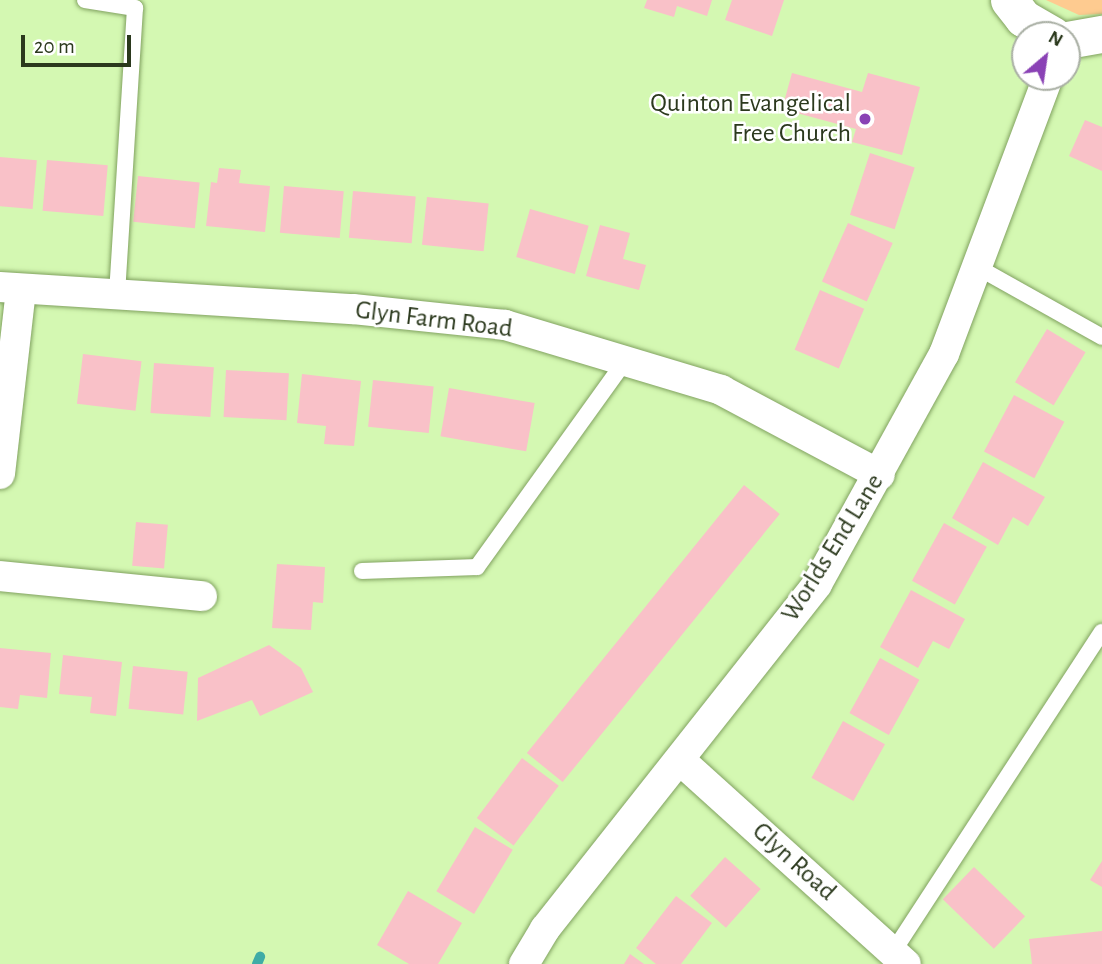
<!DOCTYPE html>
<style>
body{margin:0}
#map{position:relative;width:1102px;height:964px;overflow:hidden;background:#d4f8b2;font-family:"Alegreya Sans",sans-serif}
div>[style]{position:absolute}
.green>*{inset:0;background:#fecb90}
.stream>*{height:10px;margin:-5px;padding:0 5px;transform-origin:5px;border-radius:5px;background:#3faca6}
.building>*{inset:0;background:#f9c1c8;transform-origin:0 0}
.roads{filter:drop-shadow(0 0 2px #81a260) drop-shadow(0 0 2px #81a260)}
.service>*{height:16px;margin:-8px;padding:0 8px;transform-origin:8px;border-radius:8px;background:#fff}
.minor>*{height:30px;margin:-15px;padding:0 15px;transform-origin:15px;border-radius:15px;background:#fff}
.tertiary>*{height:37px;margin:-18.5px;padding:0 18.5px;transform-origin:18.5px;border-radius:18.5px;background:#fff}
.dots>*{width:19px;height:19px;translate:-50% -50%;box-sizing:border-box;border:4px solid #fff;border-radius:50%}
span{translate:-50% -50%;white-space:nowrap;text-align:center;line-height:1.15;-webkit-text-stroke:5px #fff;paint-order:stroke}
.poi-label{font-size:26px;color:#2b391d}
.right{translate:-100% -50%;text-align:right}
.street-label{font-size:26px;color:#2b391d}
.north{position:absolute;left:1011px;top:21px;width:70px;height:70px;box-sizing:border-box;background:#fff;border:2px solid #aab0a5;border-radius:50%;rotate:29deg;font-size:19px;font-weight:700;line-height:28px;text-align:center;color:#2b391d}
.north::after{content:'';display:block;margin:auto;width:24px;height:32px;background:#8a42b5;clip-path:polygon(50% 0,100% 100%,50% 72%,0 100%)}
.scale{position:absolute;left:21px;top:35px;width:110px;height:32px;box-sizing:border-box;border:4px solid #2b391d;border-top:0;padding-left:9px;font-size:21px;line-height:24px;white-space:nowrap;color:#2b391d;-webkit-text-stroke:5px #fff;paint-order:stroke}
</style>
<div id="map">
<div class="green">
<div style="clip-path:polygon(1046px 0,1102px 0,1102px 14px,1079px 15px)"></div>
</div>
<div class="stream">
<div style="left:257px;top:964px;width:8px;rotate:-67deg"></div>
</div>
<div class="building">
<div style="clip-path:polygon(647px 0,712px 0,707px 16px,677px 6px,674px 17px,644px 8px)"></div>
<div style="clip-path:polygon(732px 0,784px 0,772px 36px,725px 20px)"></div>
<div style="clip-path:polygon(792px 73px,862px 92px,868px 73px,920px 87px,902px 155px,852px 142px,856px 129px,782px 109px)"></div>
<div style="clip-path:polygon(1085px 120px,1102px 127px,1102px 171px,1069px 156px)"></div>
<div style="left:870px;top:153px;width:47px;height:65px;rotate:18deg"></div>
<div style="left:0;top:157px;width:37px;height:49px;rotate:5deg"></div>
<div style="left:47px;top:160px;width:61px;height:51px;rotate:5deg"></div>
<div style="clip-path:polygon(219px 168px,241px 170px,239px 183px,270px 186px,265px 232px,206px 226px,211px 182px,217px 183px)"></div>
<div style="left:138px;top:176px;width:62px;height:46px;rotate:6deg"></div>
<div style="left:284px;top:186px;width:60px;height:47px;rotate:5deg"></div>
<div style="left:353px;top:191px;width:63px;height:47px;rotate:5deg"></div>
<div style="left:427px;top:197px;width:62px;height:48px;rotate:6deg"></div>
<div style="left:530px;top:209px;width:61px;height:50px;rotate:16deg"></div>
<div style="left:848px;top:223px;width:49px;height:64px;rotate:24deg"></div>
<div style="clip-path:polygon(600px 225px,630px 233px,623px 259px,646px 265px,639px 290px,586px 276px)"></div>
<div style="left:820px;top:290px;width:48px;height:65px;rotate:23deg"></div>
<div style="left:1047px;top:329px;width:45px;height:62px;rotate:31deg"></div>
<div style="left:83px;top:354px;width:59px;height:50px;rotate:7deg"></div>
<div style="left:154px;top:363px;width:60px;height:50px;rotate:4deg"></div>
<div style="left:226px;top:370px;width:63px;height:47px;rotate:3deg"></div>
<div style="clip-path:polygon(302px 374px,361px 381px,354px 446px,324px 444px,326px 426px,297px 423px)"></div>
<div style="left:373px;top:380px;width:61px;height:47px;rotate:6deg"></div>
<div style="left:449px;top:388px;width:87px;height:49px;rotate:10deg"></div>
<div style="left:1014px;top:395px;width:57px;height:64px;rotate:28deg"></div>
<div style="clip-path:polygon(983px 462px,1045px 497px,1028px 526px,1013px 517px,998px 545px,952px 518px)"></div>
<div style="left:744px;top:485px;width:46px;height:345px;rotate:39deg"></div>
<div style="left:136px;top:522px;width:32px;height:44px;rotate:5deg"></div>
<div style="left:944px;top:523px;width:49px;height:66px;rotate:29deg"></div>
<div style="clip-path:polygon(277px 564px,325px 567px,323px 603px,313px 602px,311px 630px,272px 628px)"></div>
<div style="clip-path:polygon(911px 590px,965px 619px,949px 649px,933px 641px,918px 668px,880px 647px)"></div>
<div style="clip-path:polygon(269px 645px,301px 668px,313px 692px,260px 716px,252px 700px,197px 721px,198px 678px)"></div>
<div style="clip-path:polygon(0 648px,51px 653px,47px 698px,20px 695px,18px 709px,0 707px)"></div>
<div style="clip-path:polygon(63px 655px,122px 662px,116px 716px,90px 713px,92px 697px,59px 694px)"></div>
<div style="left:880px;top:658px;width:45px;height:63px;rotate:29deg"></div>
<div style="left:133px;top:666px;width:55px;height:43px;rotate:6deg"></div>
<div style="left:843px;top:721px;width:48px;height:65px;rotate:29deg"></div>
<div style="left:522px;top:758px;width:46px;height:75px;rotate:37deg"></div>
<div style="left:475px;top:827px;width:44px;height:75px;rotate:31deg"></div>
<div style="left:725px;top:857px;width:48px;height:52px;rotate:42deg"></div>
<div style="clip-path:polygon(1102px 861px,1102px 887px,1090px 880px)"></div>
<div style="left:974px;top:867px;width:71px;height:45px;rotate:44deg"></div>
<div style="clip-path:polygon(408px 891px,462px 923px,438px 964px,409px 964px,377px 945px)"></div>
<div style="clip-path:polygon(676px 896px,712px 923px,681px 964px,656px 964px,636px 948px)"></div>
<div style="clip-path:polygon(1102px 931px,1102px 964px,1032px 964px,1029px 939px)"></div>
<div style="clip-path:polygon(630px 954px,644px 964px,624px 964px)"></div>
</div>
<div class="roads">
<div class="service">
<div style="left:85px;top:0;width:51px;rotate:9.1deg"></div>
<div style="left:135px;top:8px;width:288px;rotate:93.6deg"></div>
<div style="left:977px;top:267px;width:143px;rotate:29.2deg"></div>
<div style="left:362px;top:571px;width:115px;rotate:-2deg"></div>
<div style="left:477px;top:567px;width:254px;rotate:-54.3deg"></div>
<div style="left:893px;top:952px;width:382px;rotate:-56.9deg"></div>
</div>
<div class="minor">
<div style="left:0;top:287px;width:354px;rotate:3.6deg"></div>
<div style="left:353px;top:309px;width:153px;rotate:6deg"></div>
<div style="left:505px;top:325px;width:226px;rotate:16.7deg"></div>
<div style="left:721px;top:390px;width:180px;rotate:28.1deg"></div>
<div style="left:0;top:474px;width:186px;rotate:-83.5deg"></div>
<div style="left:0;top:576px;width:203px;rotate:5.7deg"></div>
<div style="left:681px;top:761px;width:303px;rotate:42.1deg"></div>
<div style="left:524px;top:964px;width:41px;rotate:-59deg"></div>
<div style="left:545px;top:929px;width:439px;rotate:-51.7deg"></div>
<div style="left:817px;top:584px;width:263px;rotate:-61.1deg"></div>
<div style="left:944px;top:354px;width:296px;rotate:-69.4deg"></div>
</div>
<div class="tertiary">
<div style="left:1009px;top:0;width:23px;rotate:52deg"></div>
<div style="left:1023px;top:18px;width:34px;rotate:30deg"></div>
<div style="left:1067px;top:40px;width:36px;rotate:-10deg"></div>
</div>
</div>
<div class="dots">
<div style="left:865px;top:119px;background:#8a42b5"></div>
</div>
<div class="poi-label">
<span class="right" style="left:851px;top:119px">Quinton Evangelical<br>Free Church</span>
</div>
<div class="street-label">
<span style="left:434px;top:320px;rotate:7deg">Glyn Farm Road</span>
<span style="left:833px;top:548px;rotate:-58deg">Worlds End Lane</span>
<span style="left:794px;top:862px;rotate:42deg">Glyn Road</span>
</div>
<div class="north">N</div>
<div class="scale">20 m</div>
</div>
